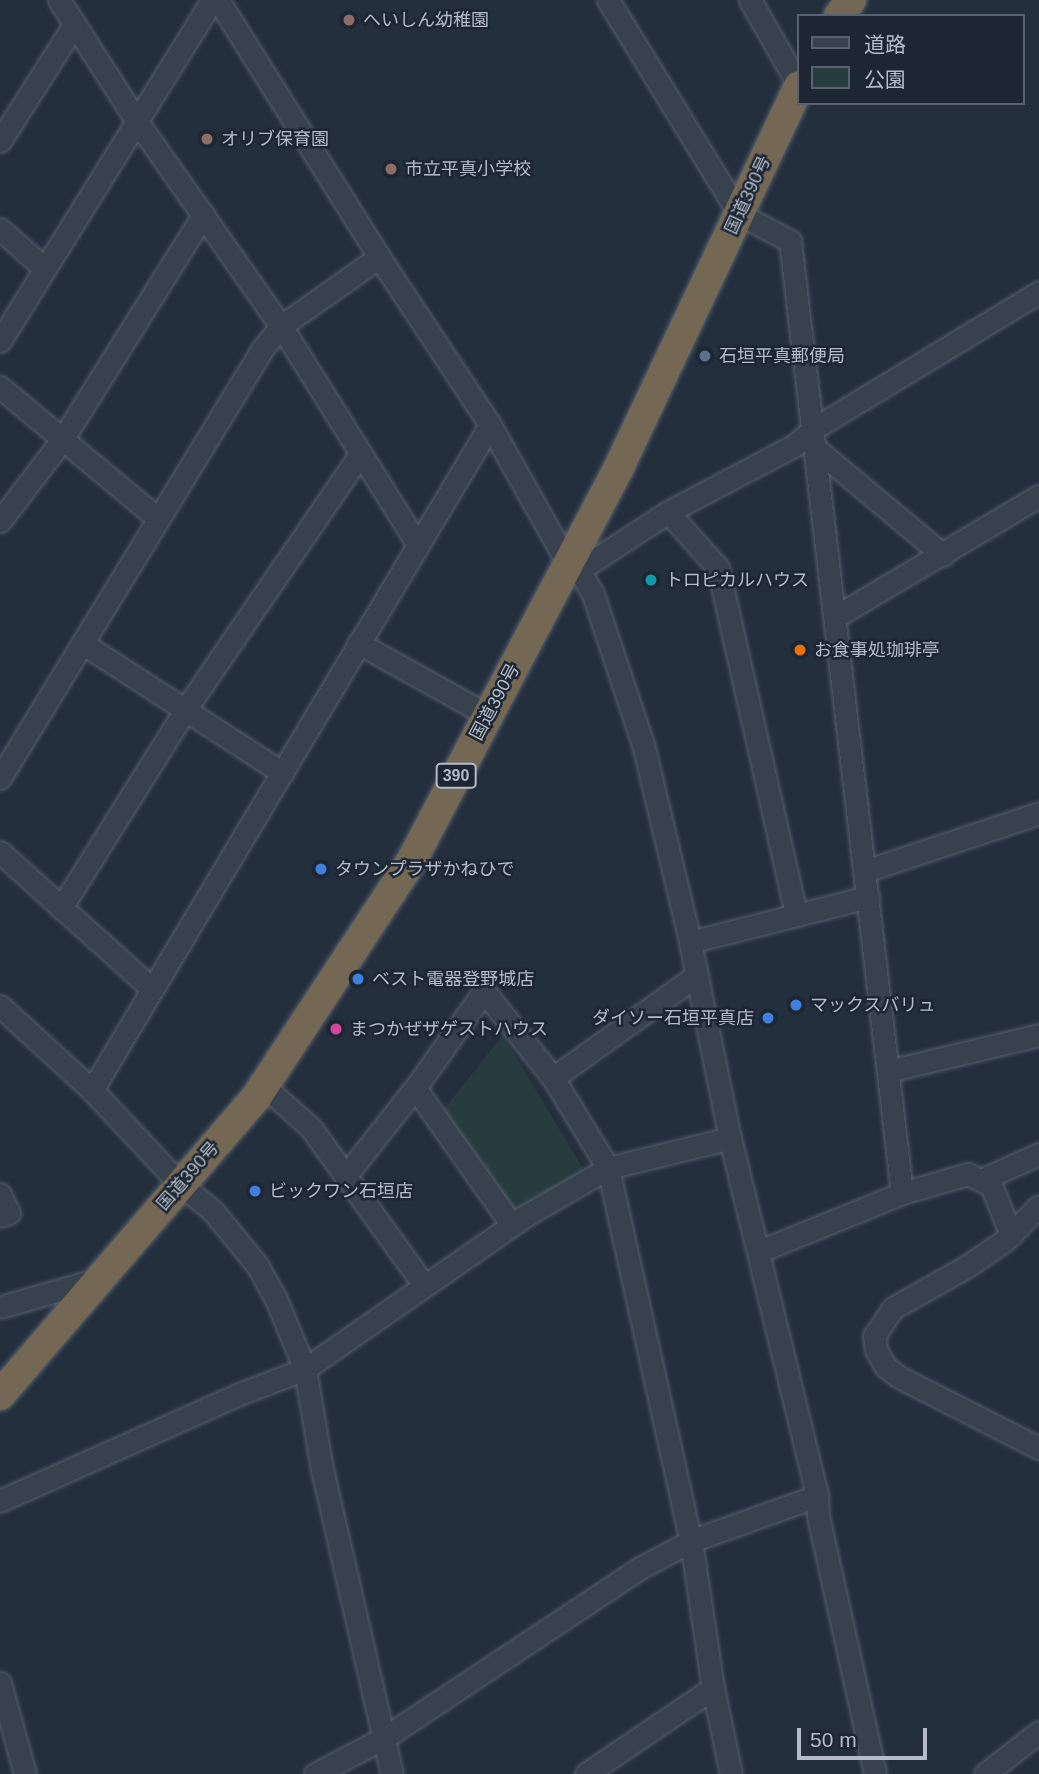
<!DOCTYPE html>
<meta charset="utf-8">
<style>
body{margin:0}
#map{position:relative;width:1039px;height:1774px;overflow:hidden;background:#242f3e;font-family:Helvetica,"Noto Sans JP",sans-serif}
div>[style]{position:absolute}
.green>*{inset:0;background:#263c3f}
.roads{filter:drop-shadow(0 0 2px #565f6c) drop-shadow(0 0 2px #565f6c)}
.minor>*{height:21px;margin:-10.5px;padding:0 10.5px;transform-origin:10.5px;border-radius:10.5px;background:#38414e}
.highway>*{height:30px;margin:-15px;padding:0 15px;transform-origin:15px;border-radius:15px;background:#746855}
.dots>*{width:19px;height:19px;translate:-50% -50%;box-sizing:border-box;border:4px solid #1d2633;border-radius:50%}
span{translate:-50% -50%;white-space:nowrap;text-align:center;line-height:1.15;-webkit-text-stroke:5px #1d2633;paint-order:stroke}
.shield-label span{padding:2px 5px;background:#1d2633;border:2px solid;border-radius:5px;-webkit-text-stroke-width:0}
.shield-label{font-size:16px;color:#b4bcc9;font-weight:700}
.poi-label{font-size:18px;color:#b4bcc9}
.left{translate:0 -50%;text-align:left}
.right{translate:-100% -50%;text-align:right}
.street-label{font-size:18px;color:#b4bcc9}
.legend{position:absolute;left:797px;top:14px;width:228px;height:91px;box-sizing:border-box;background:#1d2633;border:2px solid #59626f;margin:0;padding:9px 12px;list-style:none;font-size:21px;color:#b4bcc9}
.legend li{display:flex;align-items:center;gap:14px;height:35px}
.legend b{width:35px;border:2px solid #59626f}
.scale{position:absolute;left:797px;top:1728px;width:130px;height:32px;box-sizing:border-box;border:4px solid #b4bcc9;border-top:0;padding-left:9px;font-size:21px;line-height:24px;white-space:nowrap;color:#b4bcc9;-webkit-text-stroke:5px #1d2633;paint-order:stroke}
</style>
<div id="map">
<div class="green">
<div style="clip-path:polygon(503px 1035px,587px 1175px,514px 1218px,440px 1114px)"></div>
</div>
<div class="roads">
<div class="minor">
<div style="left:59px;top:0;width:143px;rotate:57.3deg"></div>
<div style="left:136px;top:120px;width:252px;rotate:54.9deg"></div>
<div style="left:281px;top:326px;width:258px;rotate:58deg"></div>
<div style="left:218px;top:0;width:303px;rotate:57.9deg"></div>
<div style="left:379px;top:257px;width:201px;rotate:56.5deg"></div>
<div style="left:490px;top:425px;width:159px;rotate:60.7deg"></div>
<div style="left:568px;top:564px;width:13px;rotate:29deg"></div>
<div style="left:579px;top:570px;width:28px;rotate:60deg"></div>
<div style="left:593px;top:594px;width:158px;rotate:71.6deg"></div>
<div style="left:643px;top:744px;width:204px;rotate:76.6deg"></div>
<div style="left:690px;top:942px;width:200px;rotate:78.5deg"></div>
<div style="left:730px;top:1138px;width:368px;rotate:76.3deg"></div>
<div style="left:817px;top:1496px;width:20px;rotate:87deg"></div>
<div style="left:818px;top:1516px;width:264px;rotate:77.5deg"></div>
<div style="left:608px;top:0;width:251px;rotate:58.5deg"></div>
<div style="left:739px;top:214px;width:58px;rotate:27.9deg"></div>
<div style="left:790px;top:241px;width:959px;rotate:83.29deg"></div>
<div style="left:750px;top:0;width:99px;rotate:60.3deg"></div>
<div style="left:0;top:141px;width:138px;rotate:-57.5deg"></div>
<div style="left:0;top:229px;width:57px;rotate:41.5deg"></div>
<div style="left:0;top:341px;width:402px;rotate:-58.1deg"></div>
<div style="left:0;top:387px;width:204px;rotate:39.8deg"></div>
<div style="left:815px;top:448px;width:167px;rotate:39.9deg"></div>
<div style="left:668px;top:512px;width:75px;rotate:48.2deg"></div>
<div style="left:718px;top:568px;width:356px;rotate:77.3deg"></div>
<div style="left:0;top:521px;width:102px;rotate:-52.6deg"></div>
<div style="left:62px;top:440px;width:266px;rotate:-57.9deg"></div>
<div style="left:579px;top:570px;width:106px;rotate:-33.1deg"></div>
<div style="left:668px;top:512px;width:144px;rotate:-27.8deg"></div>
<div style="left:795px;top:445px;width:24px;rotate:-42deg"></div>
<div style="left:813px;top:429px;width:264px;rotate:-31.2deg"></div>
<div style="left:835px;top:617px;width:237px;rotate:-30.7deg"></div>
<div style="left:82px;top:643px;width:239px;rotate:32.9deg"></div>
<div style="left:358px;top:643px;width:149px;rotate:29deg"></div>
<div style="left:0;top:778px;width:504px;rotate:-58.55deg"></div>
<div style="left:263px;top:348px;width:28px;rotate:-51deg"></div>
<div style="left:281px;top:326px;width:120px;rotate:-35.1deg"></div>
<div style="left:0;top:852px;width:205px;rotate:42deg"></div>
<div style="left:865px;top:871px;width:183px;rotate:-18.4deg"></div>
<div style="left:61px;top:908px;width:234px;rotate:-57.9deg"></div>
<div style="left:185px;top:710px;width:310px;rotate:-55.6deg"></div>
<div style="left:690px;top:942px;width:184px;rotate:-14.2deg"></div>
<div style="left:0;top:1006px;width:125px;rotate:42.4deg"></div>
<div style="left:92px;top:1090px;width:130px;rotate:46.9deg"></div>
<div style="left:181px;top:1185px;width:41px;rotate:39.1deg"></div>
<div style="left:213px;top:1211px;width:70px;rotate:50.8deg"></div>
<div style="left:257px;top:1265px;width:37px;rotate:61deg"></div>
<div style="left:275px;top:1297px;width:78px;rotate:67.4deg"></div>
<div style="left:305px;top:1369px;width:101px;rotate:80.4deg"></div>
<div style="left:322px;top:1469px;width:313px;rotate:77.1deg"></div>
<div style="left:888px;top:1071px;width:155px;rotate:-13.4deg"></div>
<div style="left:553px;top:1078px;width:177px;rotate:-35.6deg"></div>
<div style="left:264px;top:1086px;width:63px;rotate:41.8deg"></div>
<div style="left:311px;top:1128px;width:193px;rotate:54.3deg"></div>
<div style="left:415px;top:1088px;width:168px;rotate:54.7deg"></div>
<div style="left:92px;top:1090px;width:775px;rotate:-59.1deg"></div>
<div style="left:347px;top:1174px;width:115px;rotate:-51.7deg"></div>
<div style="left:418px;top:1084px;width:114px;rotate:-54.6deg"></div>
<div style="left:484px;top:991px;width:111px;rotate:51.6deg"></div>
<div style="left:553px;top:1078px;width:105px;rotate:58.6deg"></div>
<div style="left:608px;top:1168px;width:382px;rotate:77.5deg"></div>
<div style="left:691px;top:1541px;width:149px;rotate:81.5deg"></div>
<div style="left:713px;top:1688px;width:88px;rotate:78.2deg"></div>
<div style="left:983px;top:1179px;width:61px;rotate:-24.1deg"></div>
<div style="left:0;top:1194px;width:21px;rotate:65deg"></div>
<div style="left:9px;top:1213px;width:9px;rotate:162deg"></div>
<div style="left:1039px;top:1206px;width:49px;rotate:135deg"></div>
<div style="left:1004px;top:1241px;width:46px;rotate:145.6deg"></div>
<div style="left:966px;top:1267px;width:84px;rotate:150.7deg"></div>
<div style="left:893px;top:1308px;width:34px;rotate:124deg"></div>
<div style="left:874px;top:1336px;width:14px;rotate:82deg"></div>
<div style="left:876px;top:1350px;width:20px;rotate:60deg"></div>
<div style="left:886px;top:1367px;width:16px;rotate:38deg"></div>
<div style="left:899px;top:1377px;width:157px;rotate:26.9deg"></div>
<div style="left:760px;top:1251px;width:153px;rotate:-22.2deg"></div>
<div style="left:902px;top:1193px;width:69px;rotate:-16.1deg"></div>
<div style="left:968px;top:1174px;width:25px;rotate:26deg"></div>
<div style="left:991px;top:1185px;width:54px;rotate:68.2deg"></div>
<div style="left:0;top:1307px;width:102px;rotate:-15.9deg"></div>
<div style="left:0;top:1501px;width:262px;rotate:-24.1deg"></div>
<div style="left:239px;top:1394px;width:71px;rotate:-20.7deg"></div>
<div style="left:305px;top:1369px;width:268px;rotate:-34.8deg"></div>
<div style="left:525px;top:1216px;width:96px;rotate:-30deg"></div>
<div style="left:608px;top:1168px;width:126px;rotate:-13.8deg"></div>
<div style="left:0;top:1683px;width:94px;rotate:74.6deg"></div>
<div style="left:315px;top:1774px;width:78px;rotate:-27.6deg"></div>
<div style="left:384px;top:1738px;width:305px;rotate:-33.6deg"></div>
<div style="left:638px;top:1569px;width:60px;rotate:-27.8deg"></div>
<div style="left:691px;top:1541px;width:134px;rotate:-19.7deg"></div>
<div style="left:586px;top:1774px;width:153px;rotate:-34.1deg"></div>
<div style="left:985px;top:1774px;width:68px;rotate:-37.9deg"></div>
</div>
<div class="highway">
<div style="left:839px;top:16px;width:20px;rotate:-53deg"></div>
<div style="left:0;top:1395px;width:394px;rotate:-49.3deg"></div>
<div style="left:257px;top:1096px;width:280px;rotate:-56.7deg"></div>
<div style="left:411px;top:862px;width:449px;rotate:-62.2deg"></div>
<div style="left:620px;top:465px;width:419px;rotate:-64.7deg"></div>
</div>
</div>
<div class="dots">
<div style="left:349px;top:20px;background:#8d6e63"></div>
<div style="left:207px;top:139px;background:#8d6e63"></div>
<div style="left:391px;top:169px;background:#8d6e63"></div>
<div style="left:705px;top:356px;background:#5c6f8a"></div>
<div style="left:651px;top:580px;background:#0f9aa8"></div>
<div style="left:800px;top:650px;background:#e8710a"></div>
<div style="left:321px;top:869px;background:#3f7fe0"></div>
<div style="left:358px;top:979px;background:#3f7fe0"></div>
<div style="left:796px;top:1005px;background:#3f7fe0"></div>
<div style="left:768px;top:1018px;background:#3f7fe0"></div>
<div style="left:336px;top:1029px;background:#d1479c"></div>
<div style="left:255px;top:1191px;background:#3f7fe0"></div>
</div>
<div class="shield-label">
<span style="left:456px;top:776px">390</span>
</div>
<div class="poi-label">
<span class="left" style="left:363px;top:20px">へいしん幼稚園</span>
<span class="left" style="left:221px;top:139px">オリブ保育園</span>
<span class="left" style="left:405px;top:169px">市立平真小学校</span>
<span class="left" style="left:719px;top:356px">石垣平真郵便局</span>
<span class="left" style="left:665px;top:580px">トロピカルハウス</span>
<span class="left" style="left:814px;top:650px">お食事処珈琲亭</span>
<span class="left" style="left:335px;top:869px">タウンプラザかねひで</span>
<span class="left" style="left:372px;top:979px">ベスト電器登野城店</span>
<span class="left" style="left:810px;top:1005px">マックスバリュ</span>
<span class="right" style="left:754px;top:1018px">ダイソー石垣平真店</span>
<span class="left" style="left:350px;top:1029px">まつかぜザゲストハウス</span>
<span class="left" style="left:269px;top:1191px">ビックワン石垣店</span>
</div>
<div class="street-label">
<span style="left:748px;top:195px;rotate:-65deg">国道390号</span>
<span style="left:495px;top:702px;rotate:-62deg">国道390号</span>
<span style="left:188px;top:1176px;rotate:-49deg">国道390号</span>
</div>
<ul class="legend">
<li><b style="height:9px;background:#38414e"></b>道路</li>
<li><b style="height:19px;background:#263c3f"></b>公園</li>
</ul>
<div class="scale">50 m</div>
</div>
